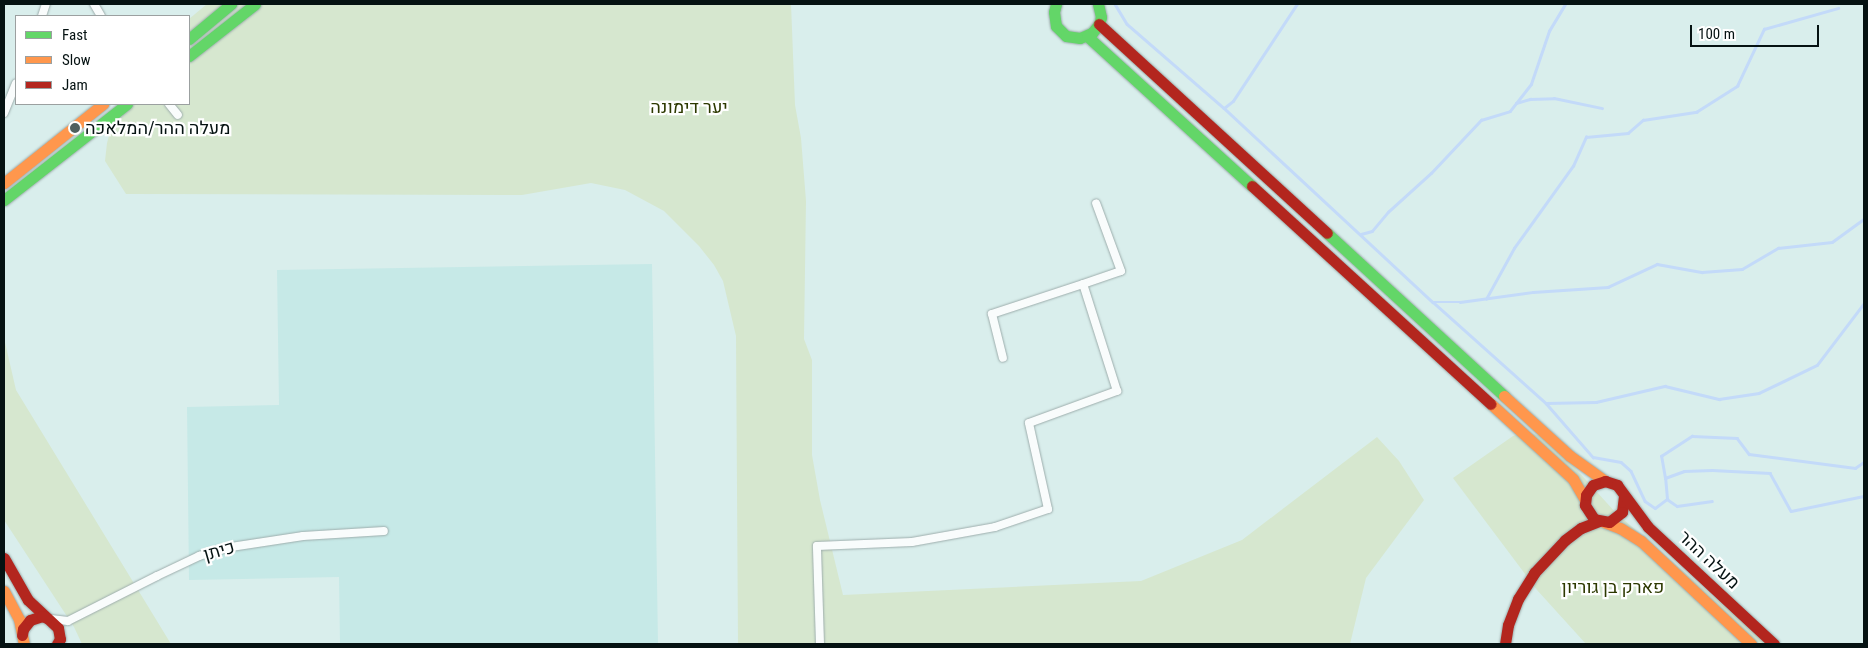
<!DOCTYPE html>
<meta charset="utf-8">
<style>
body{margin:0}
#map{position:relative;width:1868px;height:648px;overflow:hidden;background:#d9eeec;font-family:"Roboto Condensed",Heebo,sans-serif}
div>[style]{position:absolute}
.built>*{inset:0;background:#c6e9e7}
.green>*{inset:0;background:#d6e7cf}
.stream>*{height:2.5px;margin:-1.25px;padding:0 1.25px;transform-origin:1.25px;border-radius:1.25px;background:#c3daf9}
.roads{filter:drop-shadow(0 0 1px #9dadac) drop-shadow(0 0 1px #9dadac)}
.street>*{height:8px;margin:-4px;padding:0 4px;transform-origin:4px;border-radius:4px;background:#f9fcfc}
.fast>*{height:11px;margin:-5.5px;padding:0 5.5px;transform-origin:5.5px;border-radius:5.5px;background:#63d668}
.slow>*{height:11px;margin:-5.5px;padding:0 5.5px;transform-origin:5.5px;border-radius:5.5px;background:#ff974d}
.jam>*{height:11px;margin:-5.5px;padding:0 5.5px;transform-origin:5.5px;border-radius:5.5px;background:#b3261e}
.dots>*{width:14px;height:14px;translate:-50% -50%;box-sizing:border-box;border:2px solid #fff;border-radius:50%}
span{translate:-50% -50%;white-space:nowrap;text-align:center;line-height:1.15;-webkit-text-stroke:4.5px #fff;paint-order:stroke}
.park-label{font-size:18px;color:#2d3900}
.poi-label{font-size:18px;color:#051212}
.left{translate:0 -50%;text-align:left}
.street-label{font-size:18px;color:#051212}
.frame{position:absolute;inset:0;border:5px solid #051212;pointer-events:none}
.legend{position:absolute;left:15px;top:15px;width:175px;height:90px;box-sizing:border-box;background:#fff;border:1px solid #9ba0a0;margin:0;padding:6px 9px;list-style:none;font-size:15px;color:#051212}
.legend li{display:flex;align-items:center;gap:10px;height:25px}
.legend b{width:25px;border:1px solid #9ba0a0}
.scale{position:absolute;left:1690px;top:25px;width:129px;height:22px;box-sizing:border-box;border:2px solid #051212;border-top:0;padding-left:6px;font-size:15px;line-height:18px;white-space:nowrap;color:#051212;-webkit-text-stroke:4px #fff;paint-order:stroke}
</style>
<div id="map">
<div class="built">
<div style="clip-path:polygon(652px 264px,658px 644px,340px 644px,339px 577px,189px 580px,187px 407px,279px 405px,277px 270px)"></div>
</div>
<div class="green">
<div style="clip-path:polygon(207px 4px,791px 4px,795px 105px,801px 138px,806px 201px,804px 339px,812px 360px,812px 455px,820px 500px,843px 595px,1141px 581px,1242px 540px,1377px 437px,1399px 461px,1424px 500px,1366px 578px,1350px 644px,738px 644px,736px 336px,723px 281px,714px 265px,699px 246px,664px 211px,625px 190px,591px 183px,522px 195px,126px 194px,105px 161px,107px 143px,118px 104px,189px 104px,189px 19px)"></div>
<div style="clip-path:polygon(4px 338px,16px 390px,171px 644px,82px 644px,74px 627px,4px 520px)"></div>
<div style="clip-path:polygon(1523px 433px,1539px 435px,1556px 447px,1616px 513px,1768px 644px,1586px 644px,1537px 590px,1453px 478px,1513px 436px)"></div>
</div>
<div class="stream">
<div style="left:1115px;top:4px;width:23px;rotate:59deg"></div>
<div style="left:1127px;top:24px;width:128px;rotate:40.9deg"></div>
<div style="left:1224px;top:108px;width:285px;rotate:42.9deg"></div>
<div style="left:1433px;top:302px;width:152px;rotate:41.8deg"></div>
<div style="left:1546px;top:403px;width:72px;rotate:49deg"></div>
<div style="left:1593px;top:457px;width:28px;rotate:10deg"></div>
<div style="left:1621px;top:462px;width:13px;rotate:42deg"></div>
<div style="left:1631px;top:471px;width:33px;rotate:65deg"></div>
<div style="left:1645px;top:501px;width:12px;rotate:35deg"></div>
<div style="left:1655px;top:508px;width:15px;rotate:-37deg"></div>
<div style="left:1667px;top:499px;width:21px;rotate:-95deg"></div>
<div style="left:1665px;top:478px;width:20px;rotate:-20deg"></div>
<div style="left:1684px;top:471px;width:28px;rotate:-2deg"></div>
<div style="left:1712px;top:470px;width:58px;rotate:3deg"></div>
<div style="left:1770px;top:473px;width:43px;rotate:61.1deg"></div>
<div style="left:1791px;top:511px;width:75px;rotate:-11.6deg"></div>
<div style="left:1516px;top:103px;width:15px;rotate:-16deg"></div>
<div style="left:1530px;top:99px;width:24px;rotate:-2deg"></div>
<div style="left:1554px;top:98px;width:49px;rotate:11.8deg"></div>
<div style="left:1224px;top:108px;width:11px;rotate:-38deg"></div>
<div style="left:1233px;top:101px;width:116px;rotate:-56.6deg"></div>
<div style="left:1361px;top:234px;width:11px;rotate:-15deg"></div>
<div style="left:1372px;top:231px;width:25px;rotate:-50deg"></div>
<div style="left:1388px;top:212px;width:58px;rotate:-42.2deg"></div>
<div style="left:1431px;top:173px;width:73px;rotate:-46.7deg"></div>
<div style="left:1481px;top:120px;width:30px;rotate:-17deg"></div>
<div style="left:1510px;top:111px;width:34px;rotate:-52deg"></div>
<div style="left:1531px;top:84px;width:56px;rotate:-71.2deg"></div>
<div style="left:1549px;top:31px;width:31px;rotate:-59deg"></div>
<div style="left:1486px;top:299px;width:58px;rotate:-61.2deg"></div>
<div style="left:1514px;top:248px;width:101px;rotate:-54.3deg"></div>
<div style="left:1573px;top:166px;width:32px;rotate:-66deg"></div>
<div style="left:1586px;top:137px;width:42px;rotate:-5.4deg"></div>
<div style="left:1628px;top:133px;width:20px;rotate:-41deg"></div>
<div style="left:1643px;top:120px;width:54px;rotate:-8.6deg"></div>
<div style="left:1696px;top:112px;width:49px;rotate:-32.4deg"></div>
<div style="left:1737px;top:86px;width:63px;rotate:-64.7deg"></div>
<div style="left:1764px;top:29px;width:77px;rotate:-15.8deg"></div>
<div style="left:1434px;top:302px;width:26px"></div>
<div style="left:1460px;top:302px;width:74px;rotate:-7.8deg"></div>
<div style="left:1533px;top:292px;width:75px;rotate:-3.8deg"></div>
<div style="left:1608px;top:287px;width:54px;rotate:-25.1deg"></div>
<div style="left:1657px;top:264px;width:46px;rotate:10.1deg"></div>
<div style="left:1702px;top:272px;width:40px;rotate:-4.3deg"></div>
<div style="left:1742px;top:269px;width:42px;rotate:-30.3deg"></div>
<div style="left:1778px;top:248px;width:54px;rotate:-6.3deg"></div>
<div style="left:1832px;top:242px;width:39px;rotate:-36deg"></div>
<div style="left:1546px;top:403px;width:50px;rotate:-1.1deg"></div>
<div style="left:1596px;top:402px;width:71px;rotate:-13.1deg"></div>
<div style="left:1665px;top:386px;width:56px;rotate:13.5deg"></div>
<div style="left:1719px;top:399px;width:40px;rotate:-8.5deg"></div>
<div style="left:1759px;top:393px;width:64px;rotate:-25.8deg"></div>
<div style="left:1817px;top:365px;width:78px;rotate:-52.8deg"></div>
<div style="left:1665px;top:478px;width:22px;rotate:-100deg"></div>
<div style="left:1661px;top:456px;width:37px;rotate:-33deg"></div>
<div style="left:1692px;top:436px;width:45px;rotate:2.5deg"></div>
<div style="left:1737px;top:438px;width:20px;rotate:53deg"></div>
<div style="left:1749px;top:454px;width:107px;rotate:7.5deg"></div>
<div style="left:1855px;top:468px;width:11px;rotate:-34deg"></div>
<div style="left:1667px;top:499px;width:12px;rotate:35deg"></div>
<div style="left:1677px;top:506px;width:35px;rotate:-8deg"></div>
</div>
<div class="roads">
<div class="street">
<div style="left:94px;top:4px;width:14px;rotate:60deg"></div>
<div style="left:42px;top:16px;width:13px;rotate:-72deg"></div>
<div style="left:169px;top:104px;width:14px;rotate:51deg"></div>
<div style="left:4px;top:113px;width:32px;rotate:-68deg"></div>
<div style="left:1083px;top:284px;width:40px;rotate:-18.9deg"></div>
<div style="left:1121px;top:271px;width:72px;rotate:-110.2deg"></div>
<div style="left:51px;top:619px;width:17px;rotate:7deg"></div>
<div style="left:68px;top:621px;width:100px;rotate:-26.8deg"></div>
<div style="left:157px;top:576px;width:47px;rotate:-25.5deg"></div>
<div style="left:199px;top:556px;width:33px;rotate:-16deg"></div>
<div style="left:231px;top:547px;width:73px;rotate:-8.7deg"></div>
<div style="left:303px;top:536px;width:81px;rotate:-3.5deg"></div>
<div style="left:820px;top:644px;width:98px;rotate:-91.8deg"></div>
<div style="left:817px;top:546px;width:95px;rotate:-2.4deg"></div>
<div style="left:912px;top:542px;width:84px;rotate:-10.2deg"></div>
<div style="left:995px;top:527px;width:56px;rotate:-18.8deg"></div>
<div style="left:1048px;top:509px;width:88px;rotate:-102.5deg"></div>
<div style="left:1029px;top:423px;width:94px;rotate:-20deg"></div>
<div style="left:1117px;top:391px;width:112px;rotate:-107.6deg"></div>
<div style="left:1083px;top:284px;width:96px;rotate:161.8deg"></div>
<div style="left:992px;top:314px;width:45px;rotate:76deg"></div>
</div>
<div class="fast">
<div style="left:1056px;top:4px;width:8px;rotate:104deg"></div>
<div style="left:1054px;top:12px;width:14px;rotate:82deg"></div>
<div style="left:1056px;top:26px;width:14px;rotate:45deg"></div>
<div style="left:1066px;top:36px;width:14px;rotate:8deg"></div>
<div style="left:1080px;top:38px;width:13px;rotate:-23deg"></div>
<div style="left:1092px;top:33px;width:11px;rotate:-52deg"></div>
<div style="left:1099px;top:24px;width:7px;rotate:-74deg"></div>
<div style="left:1101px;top:17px;width:13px;rotate:-103deg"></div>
<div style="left:1087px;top:36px;width:223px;rotate:42.3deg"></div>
<div style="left:189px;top:39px;width:55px;rotate:-39.8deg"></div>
<div style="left:189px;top:56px;width:84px;rotate:-38.2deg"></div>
<div style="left:4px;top:200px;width:156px;rotate:-38deg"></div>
<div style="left:1327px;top:233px;width:241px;rotate:42.6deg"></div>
</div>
<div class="slow">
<div style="left:4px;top:183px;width:127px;rotate:-38.6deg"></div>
<div style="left:1504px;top:396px;width:89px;rotate:42.3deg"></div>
<div style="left:1570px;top:456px;width:43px;rotate:35.5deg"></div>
<div style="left:1491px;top:404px;width:111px;rotate:42.4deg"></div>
<div style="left:1573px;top:479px;width:24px;rotate:60deg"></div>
<div style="left:1604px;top:522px;width:17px;rotate:21deg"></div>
<div style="left:1620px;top:528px;width:25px;rotate:32deg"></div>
<div style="left:1641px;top:541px;width:151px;rotate:43.1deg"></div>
<div style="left:4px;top:591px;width:32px;rotate:62deg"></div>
<div style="left:19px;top:619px;width:25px;rotate:79deg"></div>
</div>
<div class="jam">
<div style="left:1099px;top:24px;width:309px;rotate:42.5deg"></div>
<div style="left:1252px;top:186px;width:323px;rotate:42.4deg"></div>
<div style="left:1624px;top:496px;width:16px;rotate:97deg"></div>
<div style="left:1622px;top:512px;width:16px;rotate:142deg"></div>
<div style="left:1609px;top:522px;width:15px;rotate:-169deg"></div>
<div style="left:1594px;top:519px;width:17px;rotate:-123deg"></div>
<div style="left:1585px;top:505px;width:10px;rotate:-84deg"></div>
<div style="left:1586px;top:495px;width:12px;rotate:-55deg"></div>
<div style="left:1593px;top:485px;width:13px;rotate:-18deg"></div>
<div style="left:1605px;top:481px;width:13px;rotate:18deg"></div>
<div style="left:1617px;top:485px;width:52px;rotate:53.6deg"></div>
<div style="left:1648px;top:527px;width:172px;rotate:42.9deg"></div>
<div style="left:4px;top:558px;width:48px;rotate:60.3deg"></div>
<div style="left:28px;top:600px;width:41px;rotate:43deg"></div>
<div style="left:58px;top:628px;width:11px;rotate:80deg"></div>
<div style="left:60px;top:639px;width:6px;rotate:121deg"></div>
<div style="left:22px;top:635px;width:6px;rotate:-81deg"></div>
<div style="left:23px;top:629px;width:11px;rotate:-52deg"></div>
<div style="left:30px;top:620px;width:13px;rotate:-18deg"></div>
<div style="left:42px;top:616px;width:5px;rotate:22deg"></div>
<div style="left:1505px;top:644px;width:19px;rotate:-81deg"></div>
<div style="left:1508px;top:625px;width:28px;rotate:-69deg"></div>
<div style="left:1518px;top:599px;width:31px;rotate:-58deg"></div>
<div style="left:1534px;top:573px;width:45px;rotate:-46.8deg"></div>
<div style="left:1565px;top:540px;width:20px;rotate:-37deg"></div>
<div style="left:1581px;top:528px;width:19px;rotate:-21deg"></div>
</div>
</div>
<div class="dots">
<div style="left:75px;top:128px;background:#4f5f5e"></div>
</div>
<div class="park-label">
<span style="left:689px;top:107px">יער דימונה</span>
<span style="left:1613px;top:587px">פארק בן גוריון</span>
</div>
<div class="poi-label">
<span class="left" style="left:85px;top:128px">מעלה ההר/המלאכה</span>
</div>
<div class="street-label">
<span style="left:219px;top:551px;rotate:-16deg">כיתן</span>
<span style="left:1709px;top:560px;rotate:43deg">מעלה ההר</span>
</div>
<div class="frame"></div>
<ul class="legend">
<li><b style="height:6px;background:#63d668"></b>Fast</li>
<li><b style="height:6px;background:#ff974d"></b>Slow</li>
<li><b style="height:6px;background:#b3261e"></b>Jam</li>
</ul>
<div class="scale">100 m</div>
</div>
